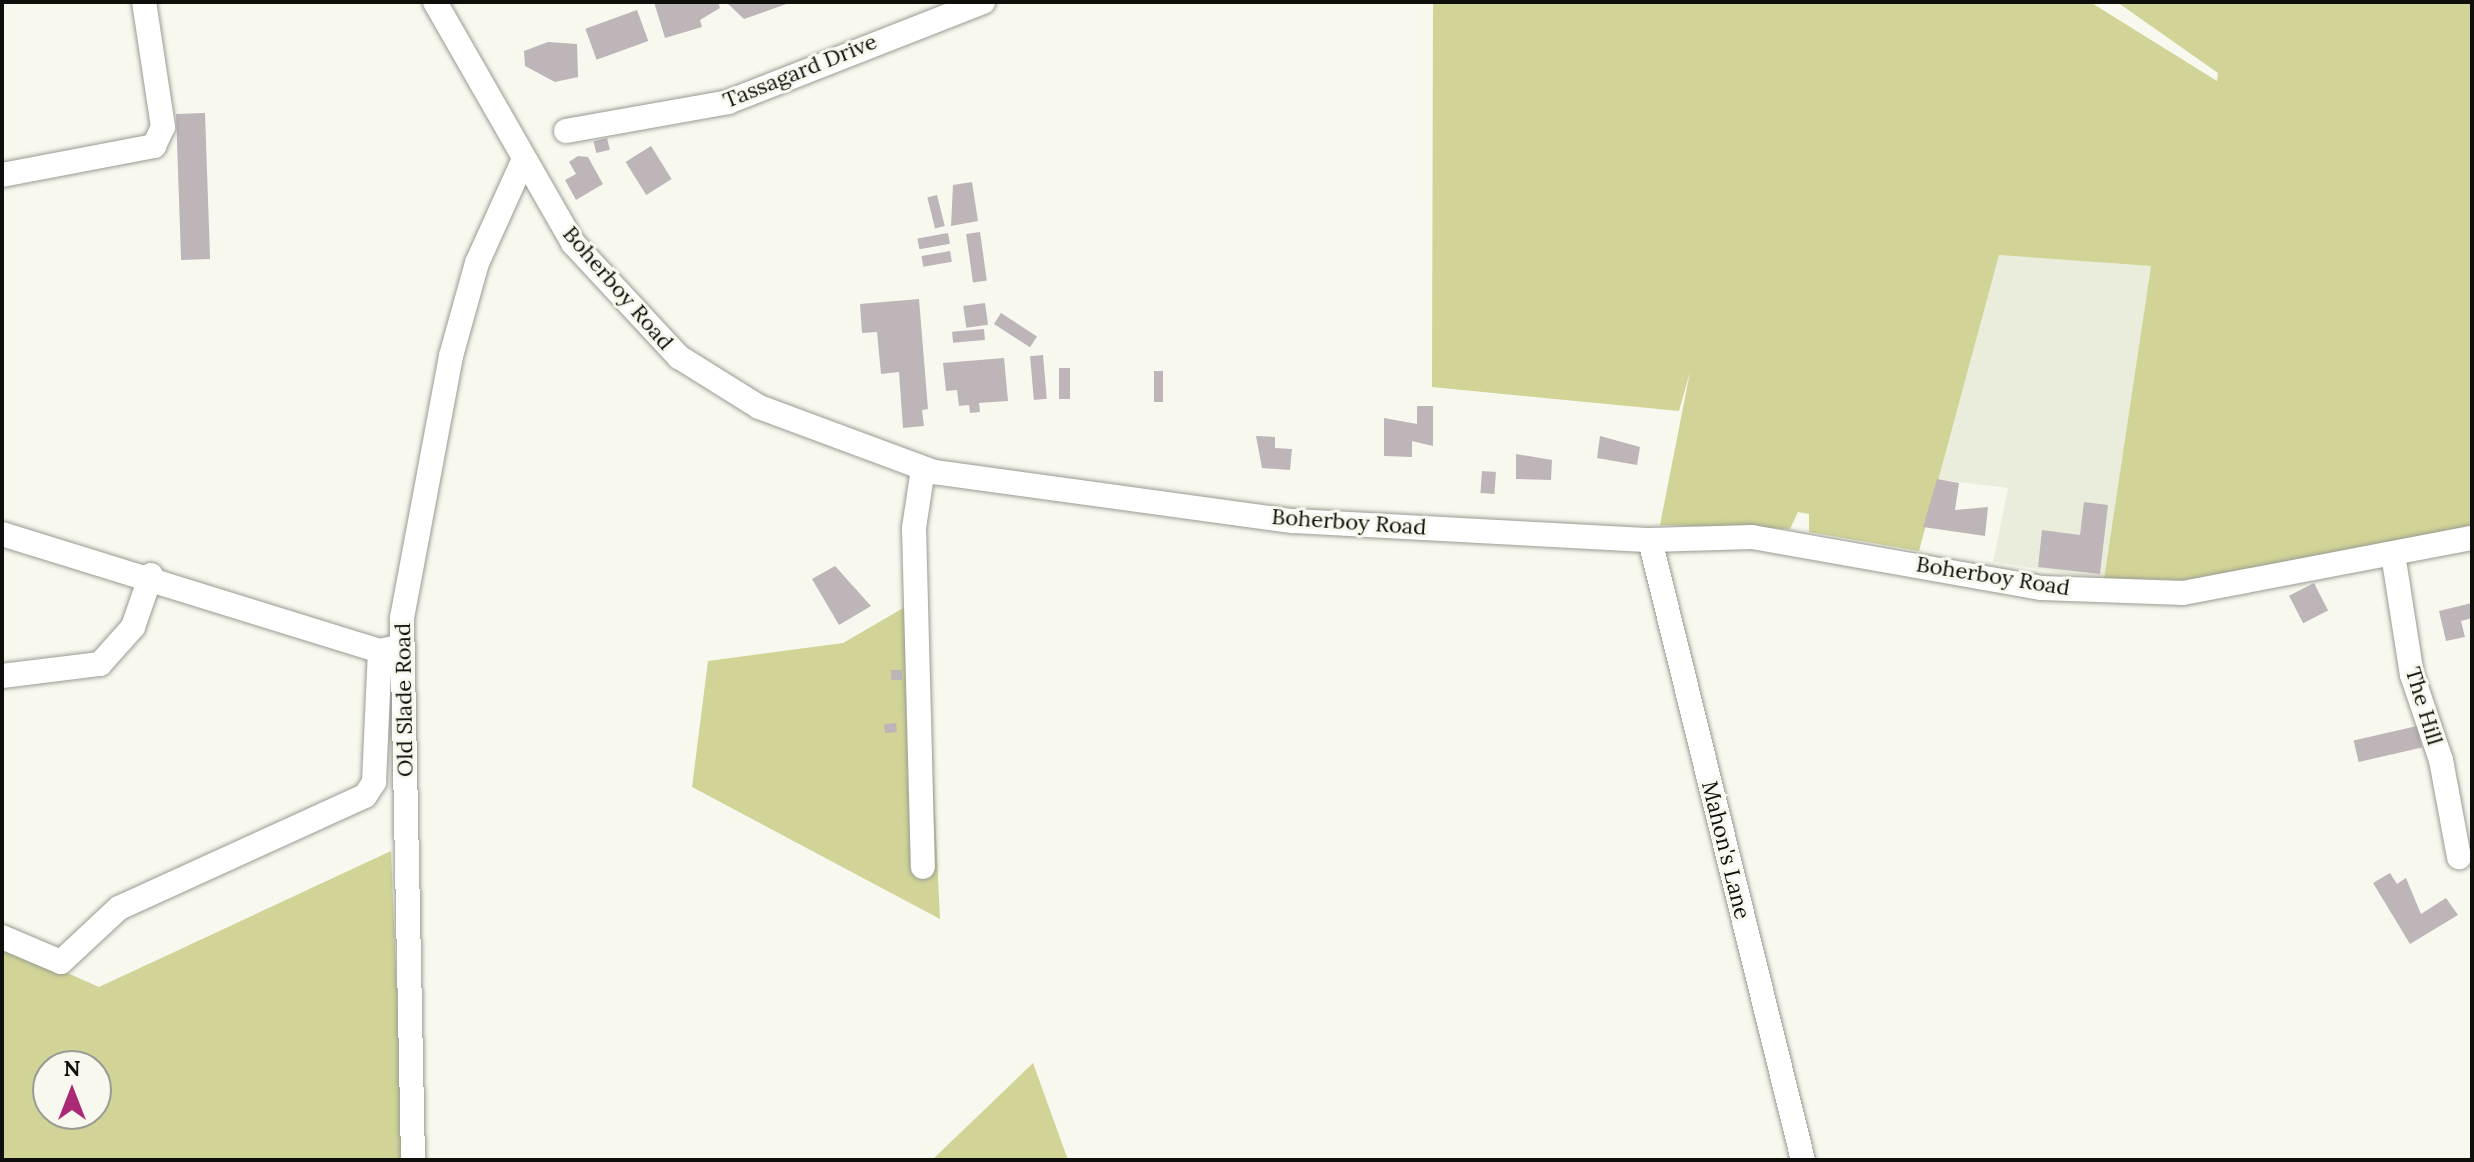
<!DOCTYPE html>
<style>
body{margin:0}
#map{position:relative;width:2474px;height:1162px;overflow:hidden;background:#f8f8ef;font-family:Lora,serif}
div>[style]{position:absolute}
.built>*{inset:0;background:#ebeddc}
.green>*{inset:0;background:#d1d496}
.building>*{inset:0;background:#beb5b9;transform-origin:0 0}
.roads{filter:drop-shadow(0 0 2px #9a9b92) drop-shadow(0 0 2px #9a9b92)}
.minor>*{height:24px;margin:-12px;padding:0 12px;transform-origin:12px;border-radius:12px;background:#fff}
span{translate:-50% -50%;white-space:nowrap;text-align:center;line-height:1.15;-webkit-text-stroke:6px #f8f8ef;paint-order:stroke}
.street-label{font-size:22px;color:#0e0e0b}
.frame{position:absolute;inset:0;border:4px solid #0e0e0b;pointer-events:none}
.north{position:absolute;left:32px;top:1050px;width:80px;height:80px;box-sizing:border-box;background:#f8f8ef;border:2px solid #9a9a94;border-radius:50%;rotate:0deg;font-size:22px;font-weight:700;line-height:32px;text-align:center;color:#0e0e0b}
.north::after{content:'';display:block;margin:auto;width:28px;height:36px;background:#ab2975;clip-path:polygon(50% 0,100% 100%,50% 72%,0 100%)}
</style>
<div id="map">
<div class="built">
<div style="clip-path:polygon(1999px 255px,2151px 266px,2104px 579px,1993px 562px,2008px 488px,1934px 479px)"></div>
</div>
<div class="green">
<div style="clip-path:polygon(1433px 2px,2090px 2px,2217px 81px,2218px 73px,2117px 2px,2472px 2px,2472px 528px,2185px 580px,2104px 579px,2151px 266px,1999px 255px,1919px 551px,1809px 532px,1809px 514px,1798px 512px,1790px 529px,1660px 525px,1690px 372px,1679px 411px,1432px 387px)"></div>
<div style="clip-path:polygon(925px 605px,940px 919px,692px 787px,708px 661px,843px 643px,905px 607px)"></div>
<div style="clip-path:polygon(evenodd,391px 851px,404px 1160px,2px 1160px,2px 944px,99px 987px,391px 851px,48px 1066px,96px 1066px,96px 1114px,48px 1114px,48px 1066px)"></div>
<div style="clip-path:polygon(1033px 1063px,1068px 1160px,932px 1160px)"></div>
</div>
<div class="building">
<div style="clip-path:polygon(654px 2px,718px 2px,720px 8px,700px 20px,702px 27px,665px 38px)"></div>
<div style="clip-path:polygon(726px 2px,792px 2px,744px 19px)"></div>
<div style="left:637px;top:10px;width:33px;height:55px;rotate:70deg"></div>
<div style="clip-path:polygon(548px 42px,577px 44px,578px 77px,555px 82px,525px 66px,524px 51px)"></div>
<div style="left:205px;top:113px;width:146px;height:29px;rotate:88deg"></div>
<div style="left:607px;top:138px;width:12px;height:14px;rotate:76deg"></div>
<div style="left:651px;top:146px;width:39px;height:30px;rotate:58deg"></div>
<div style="clip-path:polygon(578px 156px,588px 157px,603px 184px,576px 200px,565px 180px,576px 174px,569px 162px)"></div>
<div style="clip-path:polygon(972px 182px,978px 221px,951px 226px,953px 185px)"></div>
<div style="left:937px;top:195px;width:32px;height:10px;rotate:76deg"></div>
<div style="left:980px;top:232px;width:49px;height:14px;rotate:82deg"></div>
<div style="left:948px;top:233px;width:11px;height:31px;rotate:80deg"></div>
<div style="left:950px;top:251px;width:11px;height:29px;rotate:80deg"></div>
<div style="clip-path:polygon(919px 299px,928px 409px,922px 410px,924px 426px,903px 428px,899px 372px,881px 374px,877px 332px,862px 333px,860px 304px)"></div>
<div style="left:985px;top:303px;width:22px;height:22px;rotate:82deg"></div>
<div style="left:1001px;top:313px;width:43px;height:13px;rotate:33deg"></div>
<div style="left:984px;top:329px;width:11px;height:32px;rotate:85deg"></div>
<div style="left:1043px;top:355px;width:44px;height:13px;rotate:85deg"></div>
<div style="clip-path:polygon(1004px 358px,1008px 401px,979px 403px,980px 412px,970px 413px,969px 405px,959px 406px,957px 390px,946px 391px,943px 363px)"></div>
<div style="left:1059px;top:368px;width:11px;height:31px"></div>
<div style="left:1154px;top:371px;width:9px;height:31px"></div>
<div style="clip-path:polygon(1417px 406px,1433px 406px,1433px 446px,1412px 441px,1412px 457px,1384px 456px,1384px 418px,1417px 424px)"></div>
<div style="clip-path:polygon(1256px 436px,1275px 437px,1275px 448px,1292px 449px,1290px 470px,1262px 468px)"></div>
<div style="clip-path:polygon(1600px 436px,1640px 447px,1637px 465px,1597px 458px)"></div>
<div style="clip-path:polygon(1516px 454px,1552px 460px,1551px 480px,1516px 479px)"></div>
<div style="left:1482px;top:471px;width:14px;height:22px;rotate:4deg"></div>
<div style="clip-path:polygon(1937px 479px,1959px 483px,1955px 510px,1988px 507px,1985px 536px,1923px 527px)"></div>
<div style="clip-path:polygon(2084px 502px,2108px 505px,2100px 574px,2038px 567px,2042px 530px,2080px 535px)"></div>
<div style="clip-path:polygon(835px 566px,871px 606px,839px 625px,812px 579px)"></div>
<div style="left:2314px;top:583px;width:31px;height:28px;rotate:63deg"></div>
<div style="clip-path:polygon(2472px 603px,2472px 618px,2461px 621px,2465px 637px,2446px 641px,2439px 611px)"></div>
<div style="left:891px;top:670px;width:11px;height:10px"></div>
<div style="left:896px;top:723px;width:9px;height:12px;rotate:84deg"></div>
<div style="left:2417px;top:726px;width:22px;height:65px;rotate:77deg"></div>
<div style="clip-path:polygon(2390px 873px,2397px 884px,2406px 878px,2421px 914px,2446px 898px,2458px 915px,2410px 944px,2373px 883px)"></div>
</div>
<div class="roads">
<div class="minor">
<div style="left:435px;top:2px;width:278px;rotate:60.2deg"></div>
<div style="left:573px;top:243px;width:156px;rotate:47.1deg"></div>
<div style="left:679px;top:357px;width:94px;rotate:32deg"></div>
<div style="left:759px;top:407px;width:187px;rotate:20.4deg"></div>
<div style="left:934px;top:472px;width:363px;rotate:7.8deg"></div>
<div style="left:1294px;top:521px;width:357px;rotate:3.1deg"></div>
<div style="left:1650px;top:540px;width:102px;rotate:-1.7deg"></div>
<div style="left:1752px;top:537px;width:293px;rotate:10deg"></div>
<div style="left:2041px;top:588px;width:142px;rotate:2deg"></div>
<div style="left:2183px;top:593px;width:294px;rotate:-10.8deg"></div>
<div style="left:566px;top:131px;width:165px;rotate:-10.1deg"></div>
<div style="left:728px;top:102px;width:274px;rotate:-21.4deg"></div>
<div style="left:2px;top:175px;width:155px;rotate:-10.8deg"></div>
<div style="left:154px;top:146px;width:21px;rotate:-65deg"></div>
<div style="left:163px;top:127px;width:126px;rotate:-98.6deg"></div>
<div style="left:923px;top:469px;width:60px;rotate:98.7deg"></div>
<div style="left:914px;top:528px;width:339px;rotate:88.5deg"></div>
<div style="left:2px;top:534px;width:396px;rotate:17.2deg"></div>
<div style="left:380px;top:651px;width:13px;rotate:-13deg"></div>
<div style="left:1650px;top:540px;width:639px;rotate:76.14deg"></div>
<div style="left:2393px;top:554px;width:122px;rotate:81.1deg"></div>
<div style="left:2412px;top:675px;width:90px;rotate:71.2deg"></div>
<div style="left:2441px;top:760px;width:99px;rotate:79.5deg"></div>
<div style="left:2px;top:676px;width:99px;rotate:-7deg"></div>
<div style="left:100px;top:664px;width:50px;rotate:-48.3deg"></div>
<div style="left:133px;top:627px;width:55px;rotate:-70.9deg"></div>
<div style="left:2px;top:937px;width:64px;rotate:23deg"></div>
<div style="left:61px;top:962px;width:79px;rotate:-43deg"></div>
<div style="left:119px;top:908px;width:270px;rotate:-24.5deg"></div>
<div style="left:365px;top:796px;width:17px;rotate:-57deg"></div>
<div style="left:374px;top:782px;width:131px;rotate:-87.4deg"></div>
<div style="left:413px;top:1160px;width:542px;rotate:-91.16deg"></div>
<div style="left:402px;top:618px;width:267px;rotate:-79.4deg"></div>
<div style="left:451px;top:356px;width:97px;rotate:-74.4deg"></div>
<div style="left:477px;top:263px;width:112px;rotate:-65.7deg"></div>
</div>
</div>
<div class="street-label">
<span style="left:800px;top:71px;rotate:-22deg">Tassagard Drive</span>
<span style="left:618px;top:288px;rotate:49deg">Boherboy Road</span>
<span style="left:1349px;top:522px;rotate:4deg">Boherboy Road</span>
<span style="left:1993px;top:576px;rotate:9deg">Boherboy Road</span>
<span style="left:404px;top:700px;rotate:-91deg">Old Slade Road</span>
<span style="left:2424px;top:706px;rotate:73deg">The Hill</span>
<span style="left:1726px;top:850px;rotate:76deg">Mahon's Lane</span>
</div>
<div class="frame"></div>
<div class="north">N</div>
</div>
